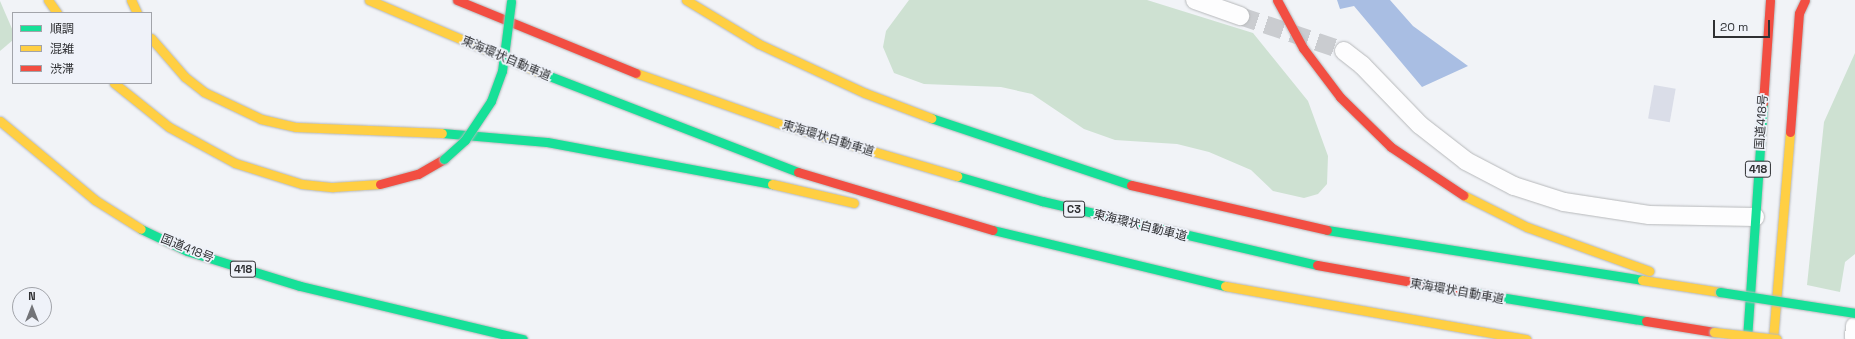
<!DOCTYPE html>
<meta charset="utf-8">
<style>
body{margin:0}
#map{position:relative;width:1855px;height:339px;overflow:hidden;background:#f1f3f7;font-family:"Space Grotesk","Noto Sans JP",sans-serif}
div>[style]{position:absolute}
.green>*{inset:0;background:#cee1d2}
.water>*{inset:0;background:#a9bee3}
.building>*{inset:0;background:#dadde8;transform-origin:0 0}
.street-tunnel>*{height:18px;margin-top:-9px;transform-origin:0;background:repeating-linear-gradient(90deg,#caccd0 0 18px,transparent 0 27px)}
.roads{filter:drop-shadow(0 0 1px #b6b8ba) drop-shadow(0 0 1px #b6b8ba)}
.street>*{height:18px;margin:-9px;padding:0 9px;transform-origin:9px;border-radius:9px;background:#fdfdfe}
.fast>*{height:9px;margin:-4.5px;padding:0 4.5px;transform-origin:4.5px;border-radius:4.5px;background:#16e098}
.slow>*{height:9px;margin:-4.5px;padding:0 4.5px;transform-origin:4.5px;border-radius:4.5px;background:#ffcf43}
.jam>*{height:9px;margin:-4.5px;padding:0 4.5px;transform-origin:4.5px;border-radius:4.5px;background:#f24e42}
.bridges{filter:drop-shadow(0 0 1px #b6b8ba) drop-shadow(0 0 1px #b6b8ba)}
.fast-bridge>*{height:9px;margin:-4.5px;padding:0 4.5px;transform-origin:4.5px;border-radius:4.5px;background:#16e098}
.slow-bridge>*{height:9px;margin:-4.5px;padding:0 4.5px;transform-origin:4.5px;border-radius:4.5px;background:#ffcf43}
span{translate:-50% -50%;white-space:nowrap;text-align:center;line-height:1.15;-webkit-text-stroke:3.5px #eff2f9;paint-order:stroke}
.shield-label span{padding:1px 3px;background:#eff2f9;border:1px solid;border-radius:3px;-webkit-text-stroke-width:0}
.shield-label{font-size:11px;color:#2f3033;font-weight:700}
.street-label{font-size:12px;color:#2f3033}
.legend{position:absolute;left:12px;top:12px;width:140px;height:72px;box-sizing:border-box;background:#eff2f9;border:1px solid #a2a4aa;margin:0;padding:5px 7px;list-style:none;font-size:12px;color:#2f3033}
.legend li{display:flex;align-items:center;gap:8px;height:20px}
.legend b{width:20px;border:1px solid #a2a4aa}
.north{position:absolute;left:12px;top:287px;width:40px;height:40px;box-sizing:border-box;background:#eff2f9;border:1px solid #a2a4aa;border-radius:50%;rotate:0deg;font-size:11px;font-weight:700;line-height:16px;text-align:center;color:#2f3033}
.north::after{content:'';display:block;margin:auto;width:14px;height:18px;background:#737478;clip-path:polygon(50% 0,100% 100%,50% 72%,0 100%)}
.scale{position:absolute;left:1713px;top:20px;width:57px;height:18px;box-sizing:border-box;border:2px solid #2f3033;border-top:0;padding-left:5px;font-size:12px;line-height:14px;white-space:nowrap;color:#2f3033;-webkit-text-stroke:3px #eff2f9;paint-order:stroke}
</style>
<div id="map">
<div class="green">
<div style="clip-path:polygon(909px 0,1147px 0,1253px 33px,1308px 101px,1328px 156px,1327px 184px,1318px 194px,1304px 198px,1273px 191px,1251px 170px,1209px 152px,1177px 144px,1115px 140px,1084px 129px,1032px 94px,1001px 87px,924px 84px,894px 73px,883px 47px,886px 31px)"></div>
<div style="clip-path:polygon(0 1px,13px 31px,13px 40px,0 51px)"></div>
<div style="clip-path:polygon(1855px 53px,1855px 254px,1845px 262px,1840px 292px,1807px 285px,1824px 122px)"></div>
</div>
<div class="water">
<div style="clip-path:polygon(1337px 0,1390px 0,1413px 26px,1468px 66px,1422px 87px,1354px 6px,1340px 9px)"></div>
</div>
<div class="building">
<div style="left:1654px;top:85px;width:22px;height:34px;rotate:10deg"></div>
</div>
<div class="street-tunnel">
<div style="left:1240px;top:16px;width:110px;rotate:18.6deg"></div>
</div>
<div class="roads">
<div class="street">
<div style="left:1195px;top:0;width:48px;rotate:19.6deg"></div>
<div style="left:1344px;top:51px;width:23px;rotate:38deg"></div>
<div style="left:1362px;top:65px;width:83px;rotate:46deg"></div>
<div style="left:1420px;top:125px;width:58px;rotate:38deg"></div>
<div style="left:1466px;top:161px;width:54px;rotate:27.5deg"></div>
<div style="left:1514px;top:186px;width:52px;rotate:17.7deg"></div>
<div style="left:1564px;top:202px;width:86px;rotate:8.7deg"></div>
<div style="left:1649px;top:215px;width:106px;rotate:1.1deg"></div>
<div style="left:1854px;top:339px;width:13px;rotate:-86deg"></div>
</div>
<div class="fast">
<div style="left:539px;top:72px;width:278px;rotate:21.1deg"></div>
<div style="left:931px;top:118px;width:211px;rotate:18.5deg"></div>
<div style="left:442px;top:133px;width:105px;rotate:4.9deg"></div>
<div style="left:547px;top:142px;width:229px;rotate:10.6deg"></div>
<div style="left:957px;top:176px;width:89px;rotate:16.4deg"></div>
<div style="left:1042px;top:201px;width:282px;rotate:13.1deg"></div>
<div style="left:141px;top:229px;width:51px;rotate:25.6deg"></div>
<div style="left:187px;top:251px;width:118px;rotate:17.2deg"></div>
<div style="left:300px;top:286px;width:229px;rotate:13.4deg"></div>
<div style="left:993px;top:230px;width:239px;rotate:13.6deg"></div>
<div style="left:1327px;top:230px;width:319px;rotate:9deg"></div>
<div style="left:1463px;top:291px;width:185px;rotate:9.3deg"></div>
<div style="left:1747px;top:339px;width:237px;rotate:-86.1deg"></div>
</div>
<div class="slow">
<div style="left:48px;top:0;width:16px;rotate:55deg"></div>
<div style="left:131px;top:0;width:14px;rotate:65deg"></div>
<div style="left:369px;top:0;width:185px;rotate:23deg"></div>
<div style="left:686px;top:0;width:85px;rotate:31.1deg"></div>
<div style="left:759px;top:44px;width:117px;rotate:24.8deg"></div>
<div style="left:865px;top:93px;width:71px;rotate:20.7deg"></div>
<div style="left:151px;top:38px;width:52px;rotate:48.9deg"></div>
<div style="left:185px;top:77px;width:24px;rotate:38deg"></div>
<div style="left:204px;top:92px;width:63px;rotate:25.3deg"></div>
<div style="left:261px;top:119px;width:36px;rotate:13deg"></div>
<div style="left:296px;top:127px;width:146px;rotate:2.4deg"></div>
<div style="left:636px;top:73px;width:150px;rotate:19.5deg"></div>
<div style="left:777px;top:123px;width:188px;rotate:16.4deg"></div>
<div style="left:114px;top:83px;width:70px;rotate:38.7deg"></div>
<div style="left:169px;top:127px;width:75px;rotate:28.6deg"></div>
<div style="left:235px;top:163px;width:70px;rotate:17.4deg"></div>
<div style="left:302px;top:184px;width:31px;rotate:6deg"></div>
<div style="left:333px;top:187px;width:47px;rotate:-3.7deg"></div>
<div style="left:0;top:121px;width:124px;rotate:39.7deg"></div>
<div style="left:95px;top:200px;width:54px;rotate:32.2deg"></div>
<div style="left:772px;top:184px;width:84px;rotate:13deg"></div>
<div style="left:1463px;top:195px;width:72px;rotate:26.6deg"></div>
<div style="left:1527px;top:227px;width:130px;rotate:19.8deg"></div>
<div style="left:1642px;top:280px;width:79px;rotate:8.7deg"></div>
<div style="left:1225px;top:286px;width:306px;rotate:10deg"></div>
<div style="left:1773px;top:339px;width:208px;rotate:-85.3deg"></div>
</div>
<div class="jam">
<div style="left:457px;top:0;width:193px;rotate:22.2deg"></div>
<div style="left:1277px;top:0;width:55px;rotate:61.6deg"></div>
<div style="left:1303px;top:48px;width:61px;rotate:52.9deg"></div>
<div style="left:1340px;top:97px;width:71px;rotate:44.4deg"></div>
<div style="left:1391px;top:147px;width:87px;rotate:33.7deg"></div>
<div style="left:1763px;top:103px;width:103px;rotate:-86.1deg"></div>
<div style="left:1790px;top:132px;width:119px;rotate:-85.7deg"></div>
<div style="left:1799px;top:13px;width:14px;rotate:-65deg"></div>
<div style="left:798px;top:172px;width:203px;rotate:16.6deg"></div>
<div style="left:380px;top:184px;width:39px;rotate:-15deg"></div>
<div style="left:418px;top:174px;width:30px;rotate:-30deg"></div>
<div style="left:1131px;top:185px;width:201px;rotate:12.9deg"></div>
<div style="left:1317px;top:265px;width:148px;rotate:10.1deg"></div>
<div style="left:1646px;top:321px;width:69px;rotate:9.2deg"></div>
</div>
</div>
<div class="bridges">
<div class="fast-bridge">
<div style="left:444px;top:159px;width:28px;rotate:-42deg"></div>
<div style="left:465px;top:140px;width:47px;rotate:-56.3deg"></div>
<div style="left:491px;top:101px;width:32px;rotate:-70deg"></div>
<div style="left:502px;top:71px;width:70px;rotate:-82.6deg"></div>
<div style="left:1720px;top:292px;width:137px;rotate:8.8deg"></div>
</div>
<div class="slow-bridge">
<div style="left:1714px;top:332px;width:63px;rotate:6.3deg"></div>
</div>
</div>
<div class="shield-label">
<span style="left:1758px;top:169px">418</span>
<span style="left:1074px;top:209px">C3</span>
<span style="left:243px;top:269px">418</span>
</div>
<div class="street-label">
<span style="left:506px;top:59px;rotate:23deg">東海環状自動車道</span>
<span style="left:1762px;top:122px;rotate:-86deg">国道418号</span>
<span style="left:828px;top:139px;rotate:17deg">東海環状自動車道</span>
<span style="left:1140px;top:226px;rotate:14deg">東海環状自動車道</span>
<span style="left:187px;top:249px;rotate:22deg">国道418号</span>
<span style="left:1457px;top:292px;rotate:10deg">東海環状自動車道</span>
</div>
<ul class="legend">
<li><b style="height:5px;background:#16e098"></b>順調</li>
<li><b style="height:5px;background:#ffcf43"></b>混雑</li>
<li><b style="height:5px;background:#f24e42"></b>渋滞</li>
</ul>
<div class="north">N</div>
<div class="scale">20 m</div>
</div>
